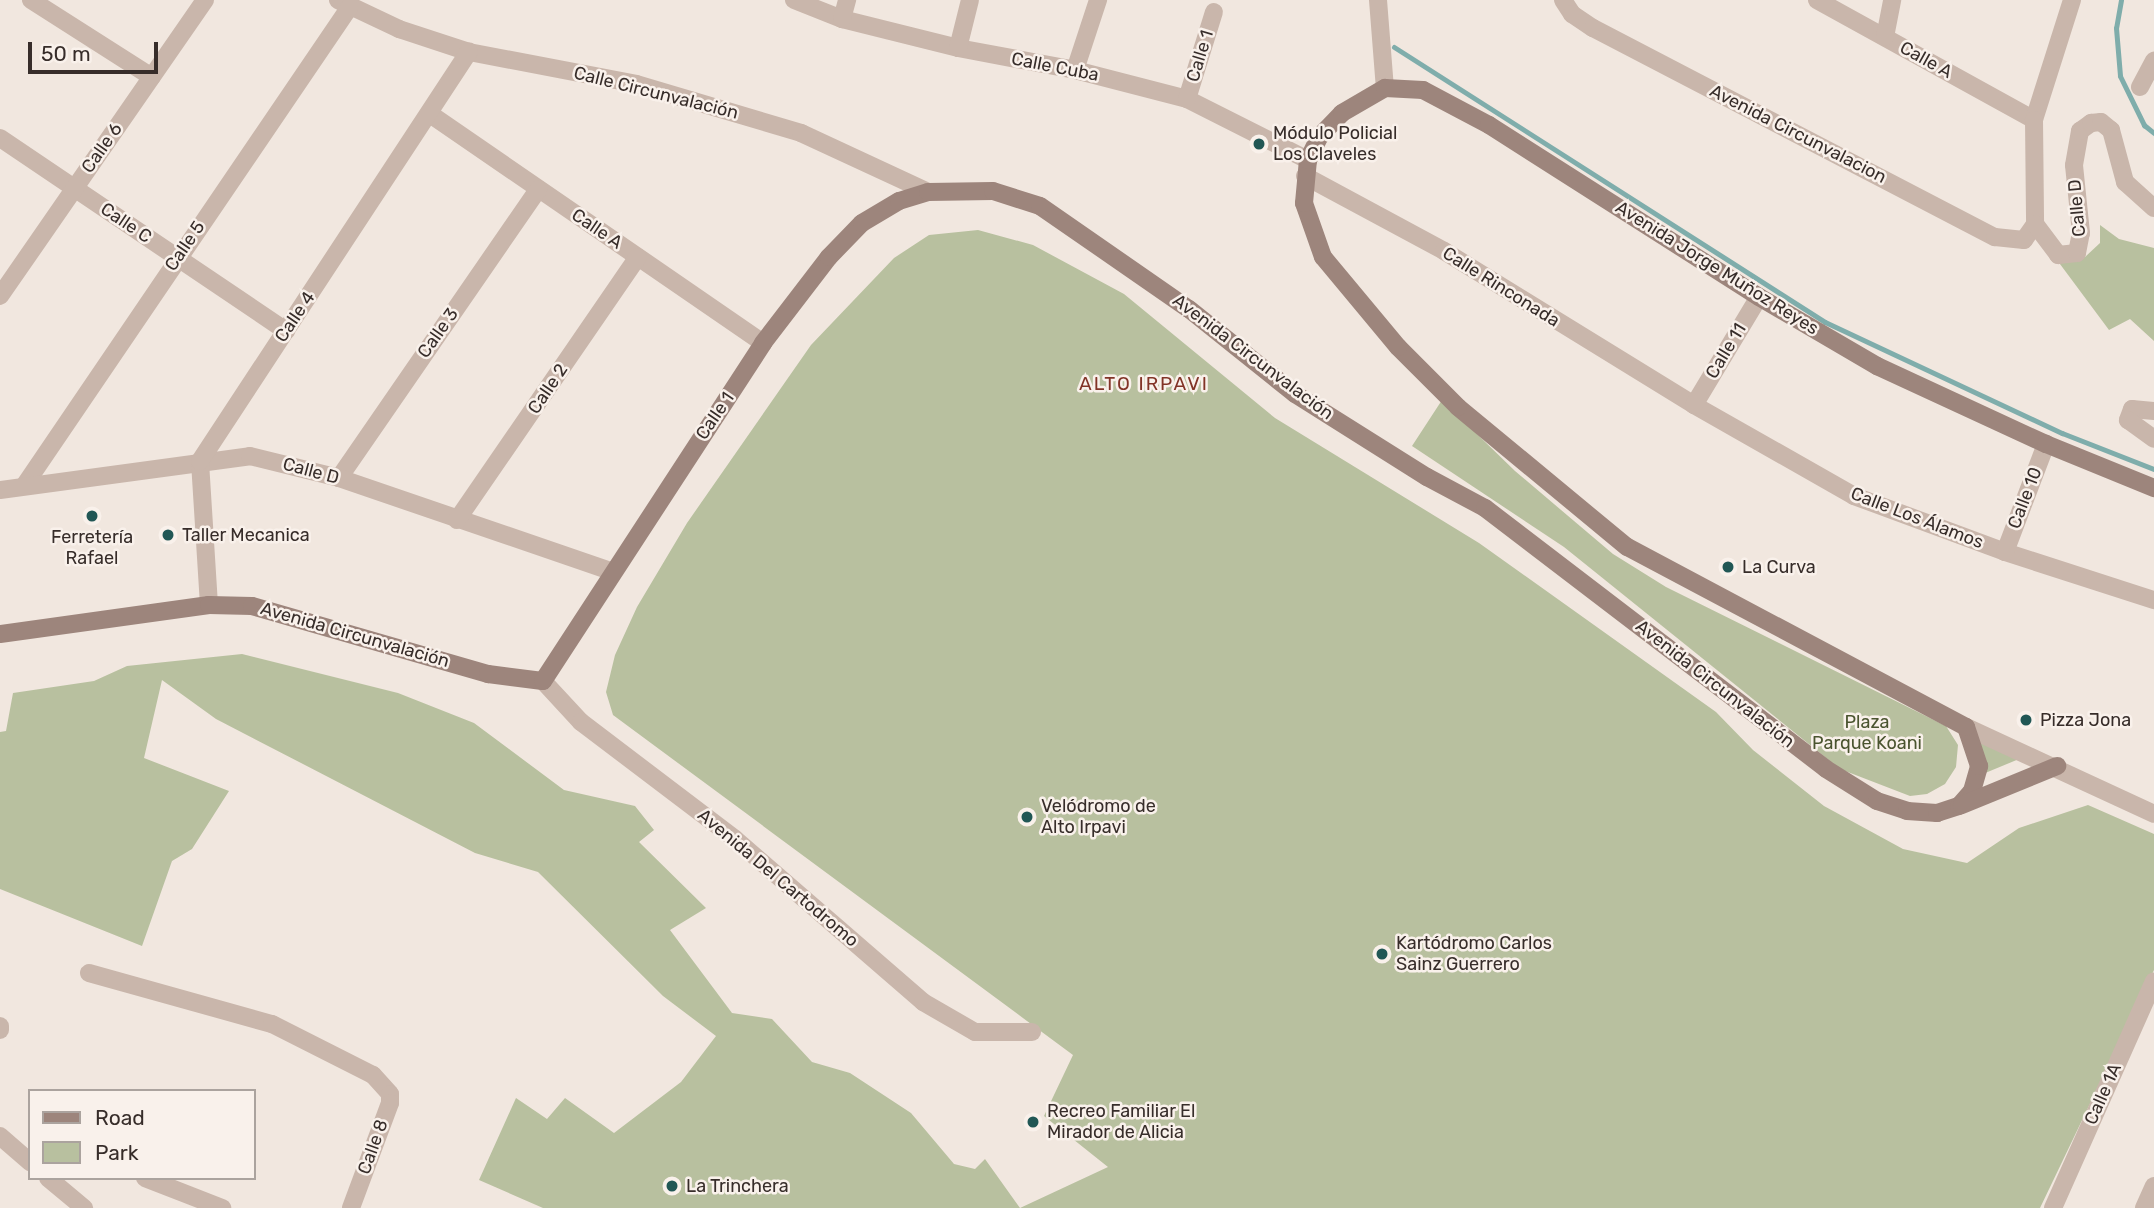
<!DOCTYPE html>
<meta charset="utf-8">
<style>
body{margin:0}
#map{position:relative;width:2154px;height:1208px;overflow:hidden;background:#f1e7df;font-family:Rubik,sans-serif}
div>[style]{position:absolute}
.green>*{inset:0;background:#b8c09f}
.stream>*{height:5px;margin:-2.5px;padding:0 2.5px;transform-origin:2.5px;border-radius:2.5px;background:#7fadab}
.street>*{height:18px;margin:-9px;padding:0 9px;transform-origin:9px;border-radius:9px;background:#c9b6ab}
.secondary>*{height:18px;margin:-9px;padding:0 9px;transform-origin:9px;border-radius:9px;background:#9d857c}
.dots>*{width:19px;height:19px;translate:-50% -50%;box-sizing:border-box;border:4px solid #f9f1eb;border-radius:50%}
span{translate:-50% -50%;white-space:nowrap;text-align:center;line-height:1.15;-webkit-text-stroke:5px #f9f1eb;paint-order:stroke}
.street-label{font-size:18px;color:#372d2a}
.poi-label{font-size:18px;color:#372d2a}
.left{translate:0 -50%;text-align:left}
.park-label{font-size:18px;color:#4a542f}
.neighbourhood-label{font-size:19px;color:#823427;letter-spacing:2px}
.legend{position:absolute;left:28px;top:1089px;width:228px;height:91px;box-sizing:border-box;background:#f9f1eb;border:2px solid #aba39e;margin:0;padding:9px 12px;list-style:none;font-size:21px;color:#372d2a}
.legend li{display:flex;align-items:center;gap:14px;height:35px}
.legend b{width:35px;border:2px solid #aba39e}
.scale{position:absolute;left:28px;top:42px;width:130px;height:32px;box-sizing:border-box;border:4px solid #372d2a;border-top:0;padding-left:9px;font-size:21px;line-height:24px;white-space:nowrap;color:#372d2a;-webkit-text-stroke:5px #f9f1eb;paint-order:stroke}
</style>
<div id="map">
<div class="green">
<div style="clip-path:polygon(2100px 225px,2119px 239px,2154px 248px,2154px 341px,2130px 319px,2109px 330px,2057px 260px,2085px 257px,2100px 243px)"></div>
<div style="clip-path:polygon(978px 230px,1033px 245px,1124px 294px,1275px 418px,1479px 543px,1716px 712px,1753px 750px,1824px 806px,1903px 849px,1967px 863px,2019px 828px,2088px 805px,2154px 834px,2154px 970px,2040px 1208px,1020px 1208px,1108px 1167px,1044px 1116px,1073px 1055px,613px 715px,606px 692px,615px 655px,637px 607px,687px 523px,811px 345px,894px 258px,929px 235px)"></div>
<div style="clip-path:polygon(1442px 400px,1515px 471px,1613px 554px,1666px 587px,1946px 726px,1958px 745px,1956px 767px,1945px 784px,1927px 794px,1910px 796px,1840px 769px,1564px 547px,1412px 446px)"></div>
<div style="clip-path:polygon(242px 654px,398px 693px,474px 723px,564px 790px,635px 806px,654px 830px,639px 842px,706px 908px,670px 930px,732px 1013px,772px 1019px,812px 1062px,850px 1073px,911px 1113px,954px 1164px,975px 1169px,985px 1159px,1020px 1208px,543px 1208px,479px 1180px,516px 1098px,547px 1119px,565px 1098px,614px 1133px,681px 1082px,716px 1036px,663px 996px,538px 872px,475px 853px,216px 719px,162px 680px,144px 758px,229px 791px,192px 849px,172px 861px,142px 946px,0 889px,0 732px,6px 731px,13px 693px,94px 681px,127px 666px)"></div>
<div style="clip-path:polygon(1977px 739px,2019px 759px,1978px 776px)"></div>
</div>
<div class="stream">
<div style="left:2121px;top:0;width:28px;rotate:100deg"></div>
<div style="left:2116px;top:28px;width:48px;rotate:85.2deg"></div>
<div style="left:2120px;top:76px;width:55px;rotate:63.9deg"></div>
<div style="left:2144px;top:125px;width:13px;rotate:39deg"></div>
<div style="left:1394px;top:47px;width:511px;rotate:32.54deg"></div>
<div style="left:1825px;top:322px;width:262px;rotate:25.1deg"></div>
<div style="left:2062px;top:433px;width:99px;rotate:21.4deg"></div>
</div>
<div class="street">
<div style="left:31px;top:0;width:143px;rotate:32.5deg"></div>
<div style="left:338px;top:0;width:68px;rotate:25.4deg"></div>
<div style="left:399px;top:29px;width:74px;rotate:18.2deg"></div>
<div style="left:469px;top:52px;width:170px;rotate:10.8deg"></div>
<div style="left:636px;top:84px;width:172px;rotate:16.5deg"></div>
<div style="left:801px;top:133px;width:140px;rotate:24.9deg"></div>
<div style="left:794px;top:0;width:52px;rotate:21.6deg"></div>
<div style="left:842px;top:19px;width:120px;rotate:14deg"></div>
<div style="left:958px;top:48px;width:119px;rotate:10.6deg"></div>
<div style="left:1075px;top:70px;width:116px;rotate:14.5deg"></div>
<div style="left:1187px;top:99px;width:136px;rotate:26.8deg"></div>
<div style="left:1378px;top:0;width:88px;rotate:85.5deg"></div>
<div style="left:1563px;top:0;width:17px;rotate:57deg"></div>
<div style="left:1572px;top:14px;width:25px;rotate:34deg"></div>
<div style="left:1593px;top:28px;width:453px;rotate:27.5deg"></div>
<div style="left:1995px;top:237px;width:29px;rotate:6deg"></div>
<div style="left:2024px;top:240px;width:19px;rotate:-55deg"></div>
<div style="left:1817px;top:0;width:248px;rotate:28.9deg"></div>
<div style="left:2072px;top:0;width:126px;rotate:107.6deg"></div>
<div style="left:2034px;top:120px;width:104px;rotate:89.4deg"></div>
<div style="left:2035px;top:224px;width:39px;rotate:53deg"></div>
<div style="left:2058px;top:255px;width:19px;rotate:-6deg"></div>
<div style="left:2077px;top:253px;width:20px;rotate:-79deg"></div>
<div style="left:2081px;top:233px;width:68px;rotate:-95.9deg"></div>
<div style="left:2074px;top:165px;width:35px;rotate:-80deg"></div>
<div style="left:2080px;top:131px;width:14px;rotate:-36deg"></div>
<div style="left:2091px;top:123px;width:10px;rotate:-6deg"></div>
<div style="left:2101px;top:122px;width:13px;rotate:39deg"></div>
<div style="left:2111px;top:130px;width:54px;rotate:74.9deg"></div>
<div style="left:2125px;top:182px;width:39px;rotate:42deg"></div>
<div style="left:842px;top:19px;width:20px;rotate:-75deg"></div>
<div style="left:1885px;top:37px;width:38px;rotate:-79deg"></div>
<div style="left:958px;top:48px;width:49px;rotate:-76deg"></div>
<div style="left:1075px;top:70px;width:74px;rotate:-71.8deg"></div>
<div style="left:2140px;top:87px;width:30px;rotate:-62deg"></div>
<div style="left:1187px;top:99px;width:91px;rotate:-72.8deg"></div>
<div style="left:430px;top:114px;width:404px;rotate:34.5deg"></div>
<div style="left:0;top:138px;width:345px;rotate:34deg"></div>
<div style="left:1305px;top:176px;width:158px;rotate:28.3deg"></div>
<div style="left:1444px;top:251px;width:294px;rotate:31.6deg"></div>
<div style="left:1694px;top:405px;width:184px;rotate:29.6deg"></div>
<div style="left:1854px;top:496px;width:161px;rotate:20.3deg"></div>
<div style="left:2005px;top:552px;width:157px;rotate:17.9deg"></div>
<div style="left:0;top:296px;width:360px;rotate:-55.3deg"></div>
<div style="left:1694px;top:405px;width:126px;rotate:-59deg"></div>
<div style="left:2154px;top:411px;width:22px;rotate:-175deg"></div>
<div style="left:2132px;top:409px;width:12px;rotate:110deg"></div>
<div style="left:2128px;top:420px;width:32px;rotate:36deg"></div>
<div style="left:339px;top:478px;width:351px;rotate:-55.4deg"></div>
<div style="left:24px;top:486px;width:578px;rotate:-55.79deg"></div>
<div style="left:0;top:490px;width:252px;rotate:-7.7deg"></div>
<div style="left:250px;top:456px;width:92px;rotate:13.9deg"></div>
<div style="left:339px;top:478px;width:287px;rotate:18.9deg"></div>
<div style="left:457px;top:520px;width:319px;rotate:-55.5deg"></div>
<div style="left:2005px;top:552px;width:116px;rotate:-69.2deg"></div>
<div style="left:209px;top:605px;width:144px;rotate:-93.6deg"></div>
<div style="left:200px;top:461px;width:490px;rotate:-56.7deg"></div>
<div style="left:543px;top:681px;width:56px;rotate:47.2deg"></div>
<div style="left:581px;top:722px;width:193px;rotate:37.2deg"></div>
<div style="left:735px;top:839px;width:249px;rotate:40.9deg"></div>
<div style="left:923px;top:1002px;width:60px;rotate:30deg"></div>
<div style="left:975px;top:1032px;width:57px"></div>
<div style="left:1966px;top:727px;width:207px;rotate:24.8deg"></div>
<div style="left:89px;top:973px;width:190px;rotate:15.6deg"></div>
<div style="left:272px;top:1024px;width:113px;rotate:26.8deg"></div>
<div style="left:373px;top:1075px;width:25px;rotate:48deg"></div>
<div style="left:390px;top:1094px;width:9px;rotate:90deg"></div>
<div style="left:390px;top:1103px;width:112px;rotate:110.4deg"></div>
<div style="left:0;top:1026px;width:4px;rotate:90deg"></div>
<div style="left:0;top:1136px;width:40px;rotate:41deg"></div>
<div style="left:48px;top:1178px;width:47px;rotate:39.8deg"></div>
<div style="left:145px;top:1178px;width:83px;rotate:21.3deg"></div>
<div style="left:2053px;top:1208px;width:248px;rotate:-66deg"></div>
<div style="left:2144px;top:1208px;width:24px;rotate:-66deg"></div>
</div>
<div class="secondary">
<div style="left:0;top:634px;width:211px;rotate:-7.9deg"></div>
<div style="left:209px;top:605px;width:43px;rotate:1.3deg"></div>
<div style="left:252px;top:606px;width:246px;rotate:16.1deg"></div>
<div style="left:488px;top:674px;width:55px;rotate:7.3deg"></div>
<div style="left:543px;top:681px;width:403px;rotate:-56.9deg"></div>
<div style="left:763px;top:343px;width:108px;rotate:-52.5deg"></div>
<div style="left:829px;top:257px;width:47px;rotate:-45.9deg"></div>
<div style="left:862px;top:223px;width:43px;rotate:-30.7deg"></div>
<div style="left:899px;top:201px;width:30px;rotate:-17deg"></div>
<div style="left:928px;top:192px;width:65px;rotate:-0.9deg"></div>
<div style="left:993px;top:191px;width:49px;rotate:17.7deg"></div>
<div style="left:1040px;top:206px;width:181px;rotate:34.7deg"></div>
<div style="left:1189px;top:309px;width:136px;rotate:38.7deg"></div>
<div style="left:1295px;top:394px;width:156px;rotate:32.2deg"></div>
<div style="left:1427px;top:477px;width:66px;rotate:28.1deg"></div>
<div style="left:1485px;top:508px;width:429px;rotate:37.4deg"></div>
<div style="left:1826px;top:769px;width:60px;rotate:32.1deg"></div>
<div style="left:1877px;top:801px;width:32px;rotate:18deg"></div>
<div style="left:1907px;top:811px;width:30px;rotate:4deg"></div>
<div style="left:1937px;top:813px;width:23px;rotate:-18deg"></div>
<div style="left:1959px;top:806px;width:20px;rotate:-49deg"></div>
<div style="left:1972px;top:791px;width:26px;rotate:-74deg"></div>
<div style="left:1979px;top:766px;width:41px;rotate:-108.4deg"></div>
<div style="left:1966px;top:727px;width:384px;rotate:-152deg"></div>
<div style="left:1627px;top:547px;width:219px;rotate:-140.4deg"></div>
<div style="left:1458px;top:407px;width:85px;rotate:-135deg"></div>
<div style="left:1398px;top:347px;width:117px;rotate:-129.8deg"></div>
<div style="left:1323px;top:257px;width:57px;rotate:-109.4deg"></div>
<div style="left:1304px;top:203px;width:43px;rotate:-84.7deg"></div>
<div style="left:1308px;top:160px;width:25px;rotate:-64deg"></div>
<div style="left:1319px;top:137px;width:33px;rotate:-46deg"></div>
<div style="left:1342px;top:113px;width:50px;rotate:-30.2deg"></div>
<div style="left:1385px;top:88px;width:38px;rotate:3deg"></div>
<div style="left:1423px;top:90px;width:75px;rotate:27.9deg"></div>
<div style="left:1489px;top:125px;width:320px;rotate:32.5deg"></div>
<div style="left:1759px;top:297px;width:137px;rotate:30.3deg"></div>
<div style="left:1877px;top:366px;width:186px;rotate:24.8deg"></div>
<div style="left:2046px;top:444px;width:117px;rotate:22.2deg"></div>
<div style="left:1962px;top:805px;width:103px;rotate:-22.3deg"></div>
</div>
<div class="dots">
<div style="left:1259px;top:144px;background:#215755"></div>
<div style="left:92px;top:516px;background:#215755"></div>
<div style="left:168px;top:535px;background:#215755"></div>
<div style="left:1728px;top:567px;background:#215755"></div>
<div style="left:2026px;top:720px;background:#215755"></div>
<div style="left:1027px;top:817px;background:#215755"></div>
<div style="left:1382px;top:954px;background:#215755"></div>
<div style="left:1033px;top:1122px;background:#215755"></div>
<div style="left:672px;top:1186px;background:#215755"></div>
</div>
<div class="street-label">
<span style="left:1200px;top:56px;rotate:-73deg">Calle 1</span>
<span style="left:1926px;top:60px;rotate:29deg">Calle A</span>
<span style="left:1055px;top:67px;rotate:11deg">Calle Cuba</span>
<span style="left:656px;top:93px;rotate:14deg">Calle Circunvalación</span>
<span style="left:1798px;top:134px;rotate:27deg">Avenida Circunvalacion</span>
<span style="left:102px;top:148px;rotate:-55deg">Calle 6</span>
<span style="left:2077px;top:208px;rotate:-95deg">Calle D</span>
<span style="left:126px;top:223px;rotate:34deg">Calle C</span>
<span style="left:597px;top:229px;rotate:34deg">Calle A</span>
<span style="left:185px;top:246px;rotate:-56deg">Calle 5</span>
<span style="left:1717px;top:268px;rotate:32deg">Avenida Jorge Muñoz Reyes</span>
<span style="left:1501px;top:287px;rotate:32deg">Calle Rinconada</span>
<span style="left:295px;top:317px;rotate:-56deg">Calle 4</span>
<span style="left:438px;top:333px;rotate:-55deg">Calle 3</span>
<span style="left:1726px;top:351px;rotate:-59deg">Calle 11</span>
<span style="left:1253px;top:357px;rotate:37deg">Avenida Circunvalación</span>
<span style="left:548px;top:389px;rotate:-56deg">Calle 2</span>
<span style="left:715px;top:416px;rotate:-56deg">Calle 1</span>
<span style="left:311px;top:471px;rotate:15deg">Calle D</span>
<span style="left:2025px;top:498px;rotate:-69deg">Calle 10</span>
<span style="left:1917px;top:518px;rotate:21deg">Calle Los Álamos</span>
<span style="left:355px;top:635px;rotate:16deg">Avenida Circunvalación</span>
<span style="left:1715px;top:684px;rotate:38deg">Avenida Circunvalación</span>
<span style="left:778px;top:878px;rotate:40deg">Avenida Del Cartodromo</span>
<span style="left:2103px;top:1094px;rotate:-66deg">Calle 1A</span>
<span style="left:373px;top:1147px;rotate:-70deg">Calle 8</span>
</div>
<div class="poi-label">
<span class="left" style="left:1273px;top:144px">Módulo Policial<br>Los Claveles</span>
<span class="left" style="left:182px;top:535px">Taller Mecanica</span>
<span style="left:92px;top:548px">Ferretería<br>Rafael</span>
<span class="left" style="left:1742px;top:567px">La Curva</span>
<span class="left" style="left:2040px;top:720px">Pizza Jona</span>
<span class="left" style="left:1041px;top:817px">Velódromo de<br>Alto Irpavi</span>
<span class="left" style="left:1396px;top:954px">Kartódromo Carlos<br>Sainz Guerrero</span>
<span class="left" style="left:1047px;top:1122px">Recreo Familiar El<br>Mirador de Alicia</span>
<span class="left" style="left:686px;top:1186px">La Trinchera</span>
</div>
<div class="park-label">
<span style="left:1867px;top:733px">Plaza<br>Parque Koani</span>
</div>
<div class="neighbourhood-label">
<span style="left:1144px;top:384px">ALTO IRPAVI</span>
</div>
<ul class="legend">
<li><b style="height:9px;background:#9d857c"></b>Road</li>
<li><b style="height:19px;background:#b8c09f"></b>Park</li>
</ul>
<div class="scale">50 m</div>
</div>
